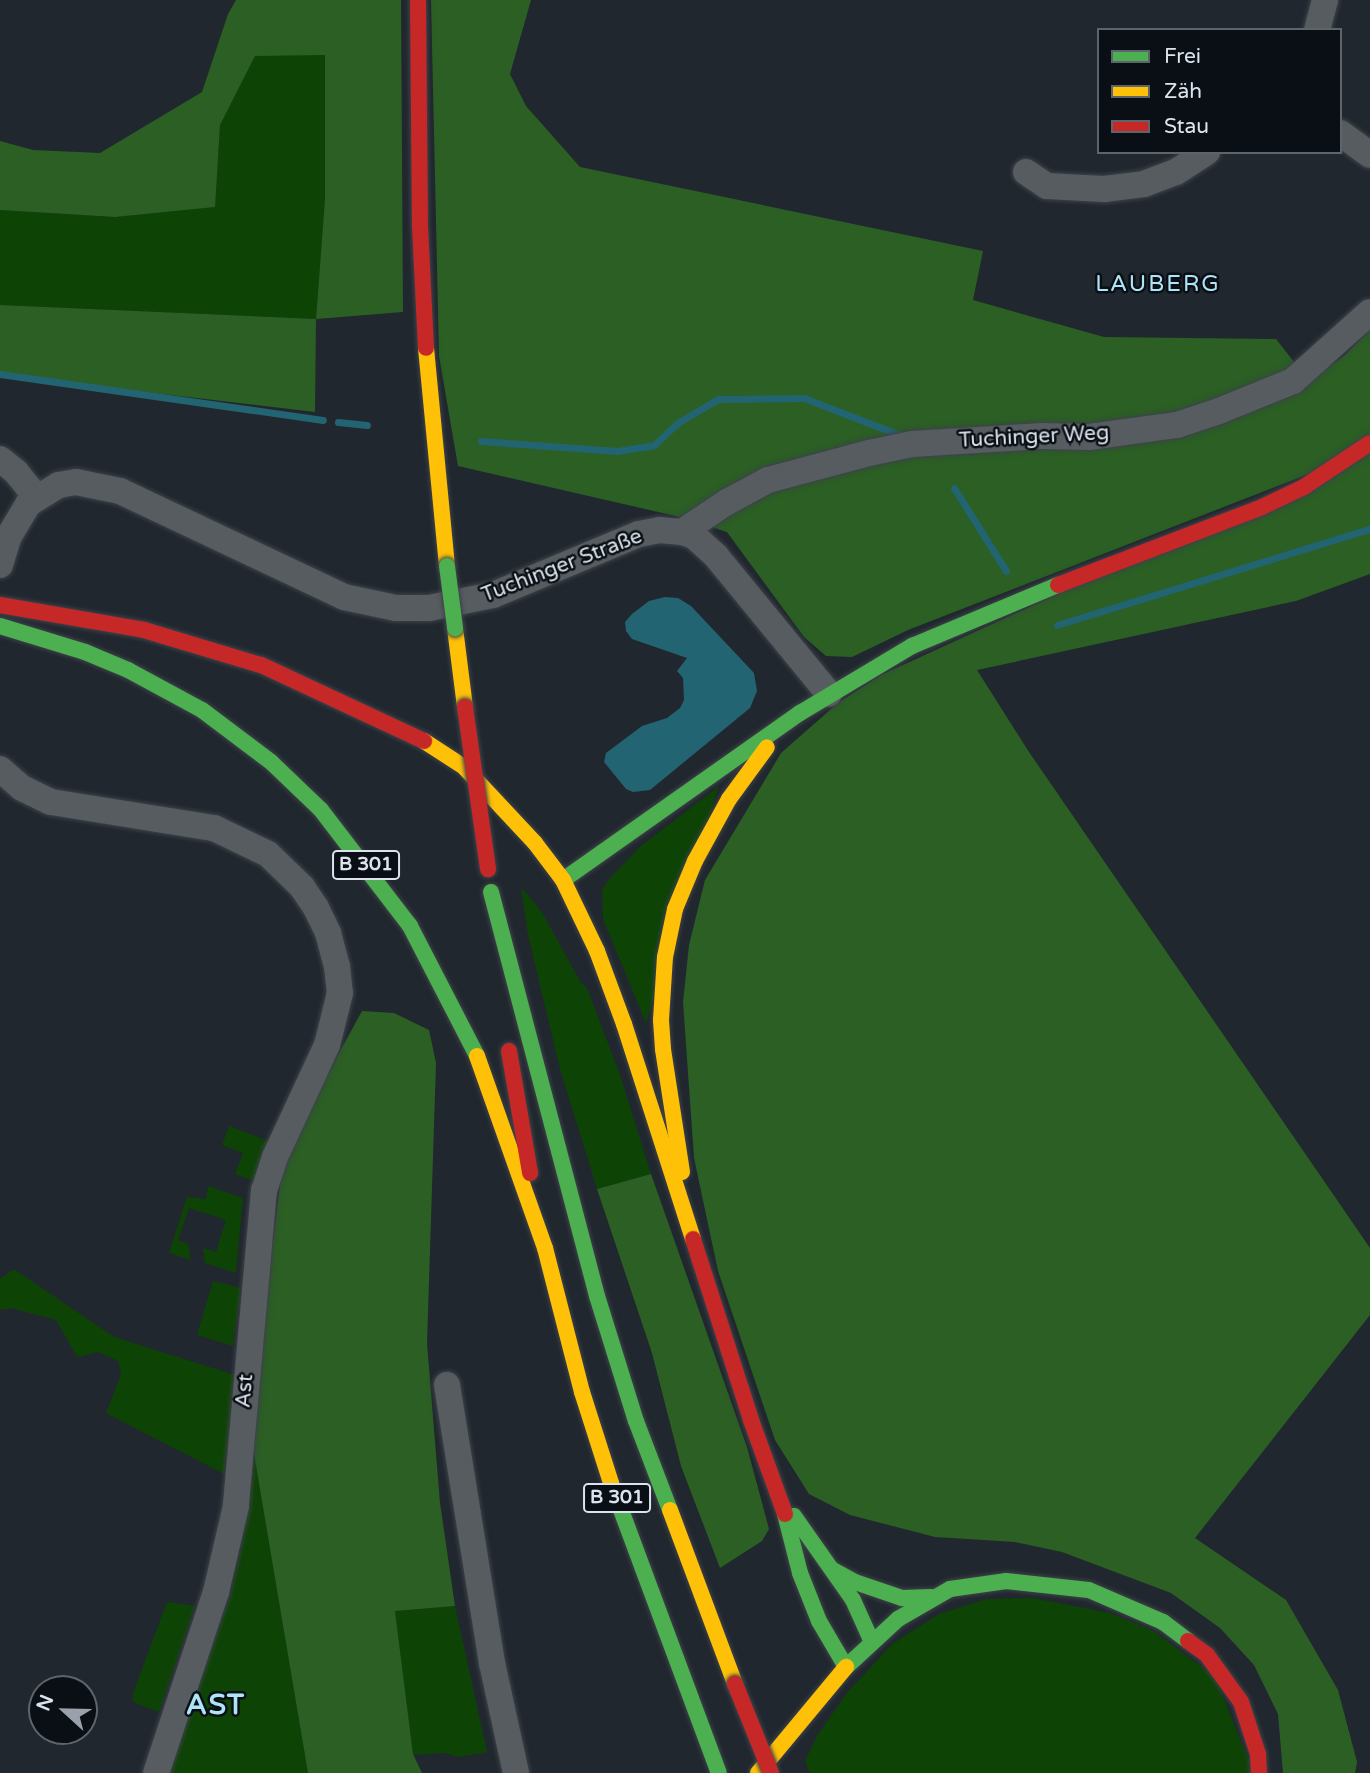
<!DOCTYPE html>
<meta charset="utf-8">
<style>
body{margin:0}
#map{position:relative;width:1370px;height:1773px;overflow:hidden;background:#21272e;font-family:"Varela Round",sans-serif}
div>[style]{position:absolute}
.green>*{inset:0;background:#0e4306}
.forest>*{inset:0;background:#2b5f24}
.water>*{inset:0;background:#236472}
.stream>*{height:7px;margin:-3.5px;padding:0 3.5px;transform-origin:3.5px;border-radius:3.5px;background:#236472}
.roads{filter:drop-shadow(0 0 2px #3d4249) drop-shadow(0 0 2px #3d4249)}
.street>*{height:26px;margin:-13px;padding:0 13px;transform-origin:13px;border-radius:13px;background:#575c61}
.fast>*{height:16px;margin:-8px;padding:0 8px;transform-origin:8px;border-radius:8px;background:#4caf50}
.slow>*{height:16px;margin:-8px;padding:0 8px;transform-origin:8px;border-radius:8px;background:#ffc107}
.jam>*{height:16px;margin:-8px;padding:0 8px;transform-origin:8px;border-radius:8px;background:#c62828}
.bridges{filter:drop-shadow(0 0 2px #3d4249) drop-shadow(0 0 2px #3d4249)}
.fast-bridge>*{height:16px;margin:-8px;padding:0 8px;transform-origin:8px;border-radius:8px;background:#4caf50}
.jam-bridge>*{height:16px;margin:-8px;padding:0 8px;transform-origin:8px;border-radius:8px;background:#c62828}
span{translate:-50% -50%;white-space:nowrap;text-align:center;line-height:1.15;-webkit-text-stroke:5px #0a0f15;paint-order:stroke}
.shield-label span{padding:2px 5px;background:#0a0f15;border:2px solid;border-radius:5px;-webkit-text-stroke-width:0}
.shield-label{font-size:19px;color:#dbe3ec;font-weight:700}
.street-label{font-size:21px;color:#dbe3ec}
.neighbourhood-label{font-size:23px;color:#afe4f7;letter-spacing:2px}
.district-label{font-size:28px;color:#afe4f7;font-weight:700;letter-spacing:2px}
.legend{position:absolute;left:1097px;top:28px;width:245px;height:126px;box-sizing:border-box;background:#0a0f15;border:2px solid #5e646b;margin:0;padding:9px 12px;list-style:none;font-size:21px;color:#dbe3ec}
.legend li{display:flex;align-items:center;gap:14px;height:35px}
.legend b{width:35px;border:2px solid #5e646b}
.north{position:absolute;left:28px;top:1675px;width:70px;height:70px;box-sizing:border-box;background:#0a0f15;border:2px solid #5e646b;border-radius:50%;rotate:292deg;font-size:19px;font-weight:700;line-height:28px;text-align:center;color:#dbe3ec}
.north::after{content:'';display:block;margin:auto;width:24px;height:32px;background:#9aa1aa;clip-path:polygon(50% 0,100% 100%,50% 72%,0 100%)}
</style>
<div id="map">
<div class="green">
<div style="clip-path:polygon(255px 55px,325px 55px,325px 199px,316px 319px,0 305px,0 210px,115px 217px,214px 207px,220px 125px)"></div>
<div style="clip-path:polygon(719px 786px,646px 1023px,603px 919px,602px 891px,608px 880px,641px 846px)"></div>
<div style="clip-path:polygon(521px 887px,543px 914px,581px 983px,587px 988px,620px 1075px,651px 1174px,597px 1189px,560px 1069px,528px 935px)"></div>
<div style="clip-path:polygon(229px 1126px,271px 1142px,254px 1181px,235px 1174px,243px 1153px,222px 1145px)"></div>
<div style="clip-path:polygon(208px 1186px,243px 1198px,236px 1273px,205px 1263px,203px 1248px,216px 1252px,226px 1220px,189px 1208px,178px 1240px,188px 1244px,191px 1260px,169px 1253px,187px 1197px,206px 1199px)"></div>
<div style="clip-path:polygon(14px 1269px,114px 1337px,235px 1375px,224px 1474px,106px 1413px,121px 1374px,118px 1361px,98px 1352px,77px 1357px,56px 1320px,11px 1308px,0 1310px,0 1279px)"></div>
<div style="clip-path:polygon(213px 1281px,241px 1288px,233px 1346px,197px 1335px)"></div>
<div style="clip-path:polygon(254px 1454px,308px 1773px,167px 1773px,231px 1593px,242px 1542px)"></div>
<div style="clip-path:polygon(1033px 1598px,1110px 1613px,1154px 1631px,1215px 1677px,1254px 1773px,810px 1773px,805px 1761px,817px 1736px,847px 1693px,892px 1644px,939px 1614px,986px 1599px)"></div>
<div style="clip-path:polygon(167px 1602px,195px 1606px,159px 1712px,133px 1702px,133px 1693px)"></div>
<div style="clip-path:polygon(455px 1606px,487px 1752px,458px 1757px,445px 1753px,413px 1755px,395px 1611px)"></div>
</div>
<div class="forest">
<div style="clip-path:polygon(236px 0,401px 0,403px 312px,316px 319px,315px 412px,0 375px,0 305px,316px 319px,325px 199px,325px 55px,255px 56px,220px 125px,215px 207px,115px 217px,0 210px,0 141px,33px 150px,100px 153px,202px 92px,228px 14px)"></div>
<div style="clip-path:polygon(431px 0,531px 0,510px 74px,526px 106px,580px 167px,983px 251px,973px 300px,1104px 337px,1276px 339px,1309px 381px,1345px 355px,1370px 329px,1370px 434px,1329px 466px,908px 630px,852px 657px,826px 656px,804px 637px,727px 532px,680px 517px,458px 466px,439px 356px)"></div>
<div style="clip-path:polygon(1370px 451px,1370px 574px,1296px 601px,977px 670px,1029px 752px,1370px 1248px,1370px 1315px,1195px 1538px,1286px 1600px,1338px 1690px,1357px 1762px,1355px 1773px,1283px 1773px,1278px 1714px,1254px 1665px,1220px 1628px,1171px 1593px,1062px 1552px,1015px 1542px,935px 1537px,850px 1515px,809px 1494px,775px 1440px,718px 1271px,694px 1158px,683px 1002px,689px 945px,705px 880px,781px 753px,838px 703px,881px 675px)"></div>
<div style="clip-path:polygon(362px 1011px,394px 1013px,429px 1030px,436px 1063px,427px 1343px,440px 1503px,455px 1606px,395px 1611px,413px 1754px,422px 1773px,308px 1773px,254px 1454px,265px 1304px,280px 1185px,290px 1142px)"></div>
<div style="clip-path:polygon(651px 1174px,747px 1447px,769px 1529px,762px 1541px,720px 1568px,681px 1466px,652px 1353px,597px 1189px)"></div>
</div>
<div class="water">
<div style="clip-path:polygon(665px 597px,678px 598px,691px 606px,754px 673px,757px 691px,750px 708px,650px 790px,633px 792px,626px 789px,604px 762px,606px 753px,642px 726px,667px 718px,680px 708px,684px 700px,683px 678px,677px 671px,687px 658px,632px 639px,626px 631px,625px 622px,632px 614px,649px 601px)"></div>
</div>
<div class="stream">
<div style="left:0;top:374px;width:326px;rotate:8.1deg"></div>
<div style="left:338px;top:422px;width:29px;rotate:6deg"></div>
<div style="left:481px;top:441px;width:136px;rotate:4.2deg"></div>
<div style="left:617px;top:451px;width:37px;rotate:-9deg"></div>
<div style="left:654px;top:445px;width:34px;rotate:-43deg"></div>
<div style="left:679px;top:422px;width:45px;rotate:-30.5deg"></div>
<div style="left:718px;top:399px;width:86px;rotate:-0.7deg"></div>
<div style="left:804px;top:398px;width:108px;rotate:21.1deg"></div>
<div style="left:954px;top:488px;width:98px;rotate:57.9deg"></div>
<div style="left:1057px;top:625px;width:327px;rotate:-17.1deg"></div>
</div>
<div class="roads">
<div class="street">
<div style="left:1317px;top:30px;width:31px;rotate:-75deg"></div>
<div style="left:1340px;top:133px;width:37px;rotate:36deg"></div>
<div style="left:1026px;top:172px;width:25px;rotate:34deg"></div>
<div style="left:1047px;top:186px;width:57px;rotate:3deg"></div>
<div style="left:1104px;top:189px;width:40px;rotate:-7.1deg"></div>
<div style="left:1144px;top:184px;width:34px;rotate:-21deg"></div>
<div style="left:1176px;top:172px;width:37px;rotate:-33deg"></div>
<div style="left:0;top:459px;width:21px;rotate:39deg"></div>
<div style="left:16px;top:472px;width:32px;rotate:51deg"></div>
<div style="left:682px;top:532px;width:54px;rotate:-33.7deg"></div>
<div style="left:727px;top:502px;width:47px;rotate:-28.2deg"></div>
<div style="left:768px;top:480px;width:105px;rotate:-15deg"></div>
<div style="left:869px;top:453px;width:44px;rotate:-11.8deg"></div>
<div style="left:912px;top:444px;width:130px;rotate:-3.5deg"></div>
<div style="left:1042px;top:436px;width:47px;rotate:1.2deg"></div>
<div style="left:1089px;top:437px;width:89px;rotate:-7.8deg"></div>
<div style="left:1177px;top:425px;width:44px;rotate:-18.4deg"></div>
<div style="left:1219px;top:411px;width:80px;rotate:-22.1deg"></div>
<div style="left:1293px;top:381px;width:103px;rotate:-41.9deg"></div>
<div style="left:0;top:565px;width:30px;rotate:-73deg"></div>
<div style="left:9px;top:536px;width:37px;rotate:-59deg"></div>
<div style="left:28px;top:504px;width:36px;rotate:-32deg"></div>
<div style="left:59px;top:485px;width:17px;rotate:-10deg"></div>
<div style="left:76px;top:482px;width:45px;rotate:11.6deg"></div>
<div style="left:120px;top:491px;width:248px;rotate:25.3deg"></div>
<div style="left:344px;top:597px;width:53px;rotate:11.9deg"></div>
<div style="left:396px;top:608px;width:33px"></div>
<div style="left:429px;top:608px;width:65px;rotate:-11.5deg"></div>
<div style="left:493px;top:595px;width:158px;rotate:-22.7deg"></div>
<div style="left:639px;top:534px;width:20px;rotate:-11deg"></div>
<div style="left:659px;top:530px;width:23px;rotate:5deg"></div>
<div style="left:682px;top:532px;width:13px;rotate:18deg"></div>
<div style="left:694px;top:536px;width:30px;rotate:42deg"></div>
<div style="left:716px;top:556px;width:178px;rotate:50.7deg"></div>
<div style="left:0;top:769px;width:29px;rotate:41deg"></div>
<div style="left:22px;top:788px;width:32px;rotate:26deg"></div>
<div style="left:51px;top:802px;width:165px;rotate:9.1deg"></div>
<div style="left:214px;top:828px;width:60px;rotate:25.7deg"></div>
<div style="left:268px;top:854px;width:47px;rotate:44.1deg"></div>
<div style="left:302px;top:887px;width:25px;rotate:56deg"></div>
<div style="left:316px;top:908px;width:28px;rotate:64deg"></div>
<div style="left:328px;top:933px;width:34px;rotate:75deg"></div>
<div style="left:337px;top:966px;width:27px;rotate:84deg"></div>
<div style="left:340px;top:993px;width:54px;rotate:104deg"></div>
<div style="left:327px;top:1045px;width:123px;rotate:114.9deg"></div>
<div style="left:275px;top:1157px;width:35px;rotate:108deg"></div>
<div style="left:264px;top:1190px;width:317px;rotate:95.1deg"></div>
<div style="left:236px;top:1506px;width:88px;rotate:103.1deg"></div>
<div style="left:216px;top:1592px;width:191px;rotate:108.3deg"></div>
<div style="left:447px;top:1385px;width:282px;rotate:80.8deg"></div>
<div style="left:492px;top:1663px;width:113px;rotate:77.7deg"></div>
</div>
<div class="fast">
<div style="left:0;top:626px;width:89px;rotate:17deg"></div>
<div style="left:85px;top:652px;width:47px;rotate:22.7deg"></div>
<div style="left:128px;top:670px;width:84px;rotate:28.4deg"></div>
<div style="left:202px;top:710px;width:86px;rotate:37deg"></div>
<div style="left:271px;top:762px;width:69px;rotate:43.8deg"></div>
<div style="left:321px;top:810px;width:146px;rotate:52.5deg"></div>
<div style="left:410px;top:926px;width:146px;rotate:62.7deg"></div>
<div style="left:563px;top:880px;width:290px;rotate:-35.2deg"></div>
<div style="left:800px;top:713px;width:131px;rotate:-30.9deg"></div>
<div style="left:912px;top:646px;width:158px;rotate:-22.7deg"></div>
<div style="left:491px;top:892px;width:418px;rotate:75.3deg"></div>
<div style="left:597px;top:1296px;width:131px;rotate:72.7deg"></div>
<div style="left:636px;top:1421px;width:95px;rotate:69.1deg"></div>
<div style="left:611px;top:1483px;width:309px;rotate:69.6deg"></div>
<div style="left:785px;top:1514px;width:61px;rotate:75.7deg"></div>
<div style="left:800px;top:1573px;width:52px;rotate:68.4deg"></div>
<div style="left:819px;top:1621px;width:53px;rotate:59.6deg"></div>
<div style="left:846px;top:1667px;width:71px;rotate:-42.7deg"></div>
<div style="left:898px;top:1619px;width:60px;rotate:-30deg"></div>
<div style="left:950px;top:1589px;width:57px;rotate:-8.1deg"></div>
<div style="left:1006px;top:1581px;width:83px;rotate:6.2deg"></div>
<div style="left:1089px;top:1590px;width:81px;rotate:23.4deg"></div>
<div style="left:1163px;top:1622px;width:31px;rotate:37deg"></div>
<div style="left:794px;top:1516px;width:103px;rotate:54.9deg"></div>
<div style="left:853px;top:1600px;width:46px;rotate:65.7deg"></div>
<div style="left:833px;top:1570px;width:25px;rotate:29deg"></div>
<div style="left:855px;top:1582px;width:50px;rotate:18.8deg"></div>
<div style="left:902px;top:1598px;width:29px;rotate:-2deg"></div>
</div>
<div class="slow">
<div style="left:426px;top:348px;width:219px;rotate:84.5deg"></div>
<div style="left:455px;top:628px;width:80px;rotate:82.8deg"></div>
<div style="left:424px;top:741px;width:48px;rotate:33deg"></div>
<div style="left:464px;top:767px;width:104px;rotate:46.9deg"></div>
<div style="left:535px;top:843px;width:46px;rotate:52.9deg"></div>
<div style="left:563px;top:880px;width:79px;rotate:64.4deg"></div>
<div style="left:597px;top:951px;width:78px;rotate:69.7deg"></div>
<div style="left:624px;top:1024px;width:226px;rotate:72.2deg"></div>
<div style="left:477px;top:1056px;width:204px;rotate:70.5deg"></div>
<div style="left:545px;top:1248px;width:149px;rotate:75.6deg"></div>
<div style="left:582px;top:1392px;width:96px;rotate:72.3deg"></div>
<div style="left:682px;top:1172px;width:124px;rotate:-98.8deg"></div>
<div style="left:663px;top:1049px;width:29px;rotate:-94deg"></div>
<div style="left:661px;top:1020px;width:63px;rotate:-86.4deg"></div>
<div style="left:665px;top:957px;width:49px;rotate:-78.2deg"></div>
<div style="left:675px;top:909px;width:52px;rotate:-67.4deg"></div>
<div style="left:695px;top:861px;width:71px;rotate:-61.3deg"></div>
<div style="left:729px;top:799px;width:64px;rotate:-53.8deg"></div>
<div style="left:670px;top:1510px;width:186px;rotate:69.5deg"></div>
<div style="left:758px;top:1773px;width:138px;rotate:-50.3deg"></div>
</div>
<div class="jam">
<div style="left:418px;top:0;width:226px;rotate:89.5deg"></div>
<div style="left:420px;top:226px;width:122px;rotate:87.2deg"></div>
<div style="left:1058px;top:585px;width:218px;rotate:-20.9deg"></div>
<div style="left:1262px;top:507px;width:47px;rotate:-25.5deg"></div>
<div style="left:1304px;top:487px;width:79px;rotate:-33.7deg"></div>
<div style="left:0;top:605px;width:146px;rotate:9.8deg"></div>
<div style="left:144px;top:630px;width:122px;rotate:16.7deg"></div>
<div style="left:261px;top:665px;width:180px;rotate:25deg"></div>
<div style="left:509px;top:1051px;width:124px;rotate:80.2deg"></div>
<div style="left:693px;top:1239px;width:190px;rotate:72.2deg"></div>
<div style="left:751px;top:1420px;width:100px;rotate:70.1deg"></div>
<div style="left:1188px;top:1641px;width:24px;rotate:36deg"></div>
<div style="left:1207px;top:1655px;width:58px;rotate:54.1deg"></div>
<div style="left:1241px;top:1702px;width:55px;rotate:71.9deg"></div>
<div style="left:1258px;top:1754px;width:19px;rotate:87deg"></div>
</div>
</div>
<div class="bridges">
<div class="fast-bridge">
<div style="left:447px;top:566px;width:63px;rotate:82.6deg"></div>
</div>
<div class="jam-bridge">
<div style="left:465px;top:707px;width:164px;rotate:81.9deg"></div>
<div style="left:735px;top:1684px;width:96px;rotate:68deg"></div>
</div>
</div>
<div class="shield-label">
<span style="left:366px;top:865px">B 301</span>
<span style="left:617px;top:1498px">B 301</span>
</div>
<div class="street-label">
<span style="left:1034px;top:437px;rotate:-3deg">Tuchinger Weg</span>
<span style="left:562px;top:566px;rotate:-21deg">Tuchinger Straße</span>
<span style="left:245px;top:1391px;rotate:-85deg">Ast</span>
</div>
<div class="neighbourhood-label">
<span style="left:1158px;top:284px">LAUBERG</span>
</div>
<div class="district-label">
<span style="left:216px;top:1705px">AST</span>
</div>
<ul class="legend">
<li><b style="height:9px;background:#4caf50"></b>Frei</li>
<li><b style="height:9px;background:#ffc107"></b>Zäh</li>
<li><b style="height:9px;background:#c62828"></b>Stau</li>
</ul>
<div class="north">N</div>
</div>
